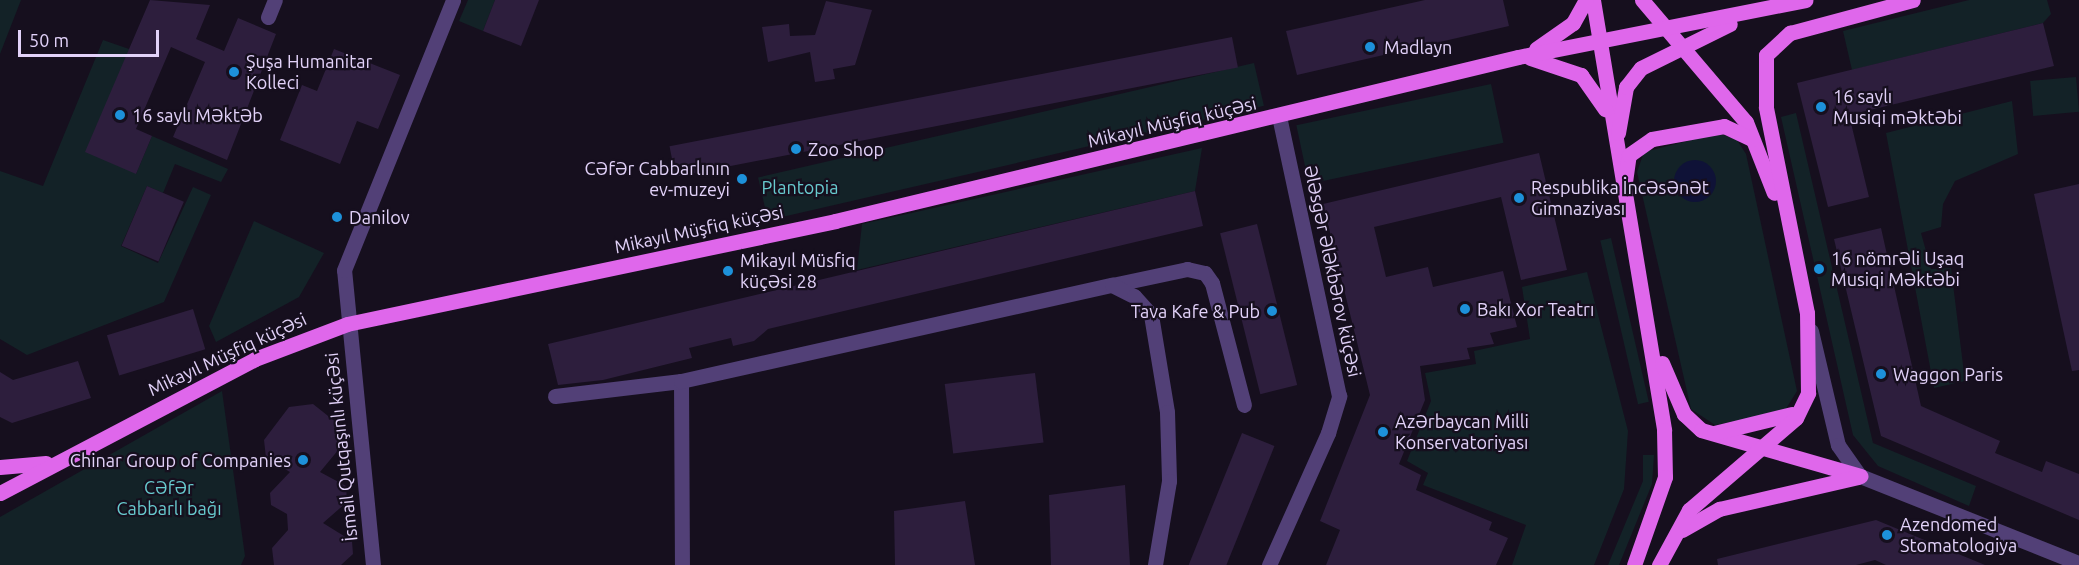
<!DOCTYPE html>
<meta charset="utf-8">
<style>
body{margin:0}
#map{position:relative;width:2079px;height:565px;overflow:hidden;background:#160f1e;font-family:Ubuntu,sans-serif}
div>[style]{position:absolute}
.green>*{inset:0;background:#132227;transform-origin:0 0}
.water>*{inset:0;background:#0f1237}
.round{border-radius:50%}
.building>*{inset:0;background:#2d1e3d;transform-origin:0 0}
.minor>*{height:15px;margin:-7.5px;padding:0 7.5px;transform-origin:7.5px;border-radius:7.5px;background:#524077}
.major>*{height:15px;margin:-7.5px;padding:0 7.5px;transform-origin:7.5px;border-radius:7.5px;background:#df67eb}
.dots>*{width:16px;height:16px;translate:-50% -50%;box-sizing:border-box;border:3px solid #160f1e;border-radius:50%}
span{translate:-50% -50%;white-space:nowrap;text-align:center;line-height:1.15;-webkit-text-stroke:4.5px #160f1e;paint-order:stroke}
.poi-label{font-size:18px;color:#e2d2f9}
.left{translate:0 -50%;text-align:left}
.right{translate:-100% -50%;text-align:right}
.street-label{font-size:18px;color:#e2d2f9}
.park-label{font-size:18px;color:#68cbcf}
.scale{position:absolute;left:18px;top:30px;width:141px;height:27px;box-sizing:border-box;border:3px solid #e2d2f9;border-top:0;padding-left:8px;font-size:18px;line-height:21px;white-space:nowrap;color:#e2d2f9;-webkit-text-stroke:4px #160f1e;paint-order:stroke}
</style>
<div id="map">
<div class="green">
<div style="clip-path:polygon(0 0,21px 0,0 54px)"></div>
<div style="clip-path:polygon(468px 0,495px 0,483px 31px,459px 21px)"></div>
<div style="clip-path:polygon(1969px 0,2047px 0,2051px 14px,2043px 23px,1852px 70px,1843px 31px)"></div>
<div style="clip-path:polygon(103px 40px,129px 49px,136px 174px,152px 136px,228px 169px,221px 182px,175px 164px,163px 193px,147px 186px,121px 246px,158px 263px,193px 187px,211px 195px,164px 302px,27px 355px,0 339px,0 171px,43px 186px)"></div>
<div style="left:1254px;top:63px;width:44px;height:509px;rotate:77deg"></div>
<div style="left:2076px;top:77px;width:35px;height:46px;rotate:85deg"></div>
<div style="left:1491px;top:84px;width:60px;height:199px;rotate:78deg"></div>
<div style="clip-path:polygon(2012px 101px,2018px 154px,1955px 181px,1943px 204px,1941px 227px,1921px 233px,1931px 269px,1951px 268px,1965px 381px,1934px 388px,1886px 133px)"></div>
<div style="clip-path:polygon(1796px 113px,1873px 443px,1976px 486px,1969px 506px,1878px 466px,1853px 435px,1781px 117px)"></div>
<div style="clip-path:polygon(1719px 133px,1737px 140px,1746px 154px,1797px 391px,1784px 412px,1715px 425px,1691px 409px,1637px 172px,1644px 152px)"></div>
<div style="clip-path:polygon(1202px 148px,1195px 191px,857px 270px,862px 224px)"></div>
<div style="clip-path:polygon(254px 221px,324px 253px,299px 297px,216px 342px,209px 326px)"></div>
<div style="left:1611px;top:238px;width:168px;height:11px;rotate:77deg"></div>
<div style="clip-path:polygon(1587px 272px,1628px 431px,1624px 489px,1594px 565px,1512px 565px,1526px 525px,1423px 485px,1428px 473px,1407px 461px,1431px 401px,1425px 373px,1476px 364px,1474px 351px,1530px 339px,1522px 287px)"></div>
<div style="clip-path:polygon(222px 391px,245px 556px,241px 565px,0 565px,0 517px)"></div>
<div style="clip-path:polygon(1643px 455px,1654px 455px,1652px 484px,1619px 565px,1608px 565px,1643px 481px)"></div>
</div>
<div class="water">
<div class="round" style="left:1674px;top:160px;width:42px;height:42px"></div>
</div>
<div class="building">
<div style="clip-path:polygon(150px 0,210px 5px,196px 39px,224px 51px,238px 18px,276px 34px,227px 160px,173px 137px,205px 62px,171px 47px,136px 129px,152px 136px,136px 174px,85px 152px)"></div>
<div style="clip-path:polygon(495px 0,539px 0,521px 46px,483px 31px)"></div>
<div style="clip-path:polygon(1425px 0,1503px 0,1509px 26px,1297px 75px,1286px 31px)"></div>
<div style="clip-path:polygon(826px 1px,872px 10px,855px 65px,833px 69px,835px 79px,815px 82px,810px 52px,768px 62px,762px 27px,789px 24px,790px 36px,815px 35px)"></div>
<div style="clip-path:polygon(2043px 23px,2054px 66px,1849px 115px,1869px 197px,1828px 207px,1797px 83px)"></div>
<div style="left:1232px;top:37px;width:31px;height:573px;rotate:79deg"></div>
<div style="clip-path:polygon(334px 49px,400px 75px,378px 129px,357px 121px,340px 164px,280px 140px,302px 85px,317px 91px)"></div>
<div style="clip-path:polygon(1539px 153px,1567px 270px,1521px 280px,1501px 197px,1374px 227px,1386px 277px,1428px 267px,1433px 287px,1503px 271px,1517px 327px,1490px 333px,1494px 344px,1467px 348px,1470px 359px,1420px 366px,1425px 400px,1399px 464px,1421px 475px,1416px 490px,1492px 522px,1489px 530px,1508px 538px,1496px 565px,1326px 565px,1340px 530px,1320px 521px,1370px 395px,1323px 204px)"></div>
<div style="clip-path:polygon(2079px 184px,2079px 370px,2072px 371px,2034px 194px)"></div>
<div style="left:147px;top:186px;width:40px;height:65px;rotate:23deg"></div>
<div style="clip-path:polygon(1195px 191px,1203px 226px,768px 329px,754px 341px,733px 346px,731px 338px,689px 348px,692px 358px,603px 380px,558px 385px,548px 344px)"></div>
<div style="left:1257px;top:224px;width:166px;height:38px;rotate:76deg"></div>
<div style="clip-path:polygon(1881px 228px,1921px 406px,2000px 441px,1995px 453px,2042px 472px,2046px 461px,2079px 474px,2079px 520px,1881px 436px,1834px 239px)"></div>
<div style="left:193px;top:309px;width:42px;height:90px;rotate:73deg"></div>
<div style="clip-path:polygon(78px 361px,91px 398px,12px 423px,0 417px,0 372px,13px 380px)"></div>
<div style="left:1035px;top:373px;width:70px;height:91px;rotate:83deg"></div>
<div style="clip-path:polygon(313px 404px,342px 427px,344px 443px,320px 472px,346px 486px,347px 502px,323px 523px,352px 541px,353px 554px,341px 565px,274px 565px,272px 548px,288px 530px,287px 514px,271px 505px,270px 493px,290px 472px,266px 458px,264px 440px,289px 407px)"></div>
<div style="left:1242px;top:433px;width:35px;height:143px;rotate:22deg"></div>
<div style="clip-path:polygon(1125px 485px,1130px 565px,1051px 565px,1049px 495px)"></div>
<div style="clip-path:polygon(965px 501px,975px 565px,895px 565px,894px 511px)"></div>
<div style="clip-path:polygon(1876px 520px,1985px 565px,1886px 565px,1875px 560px,1856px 565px,1718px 565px,1717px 559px)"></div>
</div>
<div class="minor">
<div style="left:268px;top:17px;width:18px;rotate:-68deg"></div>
<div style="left:1112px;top:285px;width:77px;rotate:-12deg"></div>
<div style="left:1187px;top:269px;width:18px;rotate:13deg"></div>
<div style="left:1205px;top:273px;width:12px;rotate:55deg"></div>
<div style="left:1212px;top:283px;width:126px;rotate:75.3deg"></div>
<div style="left:1811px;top:331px;width:117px;rotate:76.7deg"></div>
<div style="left:1838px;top:445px;width:38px;rotate:55deg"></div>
<div style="left:1860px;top:476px;width:236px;rotate:21.7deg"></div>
<div style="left:681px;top:381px;width:184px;rotate:89.7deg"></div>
<div style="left:555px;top:396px;width:127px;rotate:-6.8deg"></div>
<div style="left:681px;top:381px;width:442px;rotate:-12.6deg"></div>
<div style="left:1112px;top:285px;width:25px;rotate:27deg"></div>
<div style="left:1134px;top:296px;width:25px;rotate:48deg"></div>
<div style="left:1151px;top:315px;width:98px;rotate:80.6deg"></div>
<div style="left:1167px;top:412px;width:69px;rotate:88.3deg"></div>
<div style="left:1169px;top:481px;width:85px;rotate:99.5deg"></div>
<div style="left:373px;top:565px;width:296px;rotate:-95.6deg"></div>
<div style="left:344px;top:270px;width:291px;rotate:-68deg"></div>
<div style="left:1269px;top:565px;width:145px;rotate:-65.9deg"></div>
<div style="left:1328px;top:433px;width:39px;rotate:-73deg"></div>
<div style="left:1339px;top:396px;width:286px;rotate:-102.1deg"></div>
</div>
<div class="major">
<div style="left:1593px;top:0;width:436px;rotate:80.6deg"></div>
<div style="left:1664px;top:430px;width:47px;rotate:88.8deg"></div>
<div style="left:1665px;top:477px;width:93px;rotate:109.4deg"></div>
<div style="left:1642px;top:0;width:160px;rotate:49.6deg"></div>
<div style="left:1746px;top:122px;width:76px;rotate:68.5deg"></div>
<div style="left:1536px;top:49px;width:45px;rotate:-35.1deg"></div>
<div style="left:1573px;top:23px;width:26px;rotate:-61deg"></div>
<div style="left:1530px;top:58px;width:54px;rotate:18.4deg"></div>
<div style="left:1581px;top:75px;width:42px;rotate:54.8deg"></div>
<div style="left:1618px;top:133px;width:47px;rotate:-80.1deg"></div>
<div style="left:1626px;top:87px;width:24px;rotate:-52deg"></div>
<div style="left:1641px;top:68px;width:99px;rotate:-26.3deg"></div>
<div style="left:1625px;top:182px;width:27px;rotate:-82deg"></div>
<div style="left:1629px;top:155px;width:28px;rotate:-35deg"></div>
<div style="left:1652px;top:139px;width:73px;rotate:-10.2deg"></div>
<div style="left:1724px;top:126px;width:31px;rotate:25deg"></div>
<div style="left:1662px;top:363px;width:56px;rotate:66.7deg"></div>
<div style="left:1684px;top:414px;width:23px;rotate:43deg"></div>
<div style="left:1701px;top:430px;width:166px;rotate:16.1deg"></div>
<div style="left:1714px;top:433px;width:80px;rotate:-13.7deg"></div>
<div style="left:0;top:467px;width:46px;rotate:-5deg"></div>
<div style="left:0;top:493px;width:288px;rotate:-27.7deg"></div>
<div style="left:255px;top:359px;width:98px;rotate:-20.8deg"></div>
<div style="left:347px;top:324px;width:499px;rotate:-11.9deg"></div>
<div style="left:835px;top:221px;width:702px;rotate:-13.5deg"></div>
<div style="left:1518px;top:57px;width:293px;rotate:-11.2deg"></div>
<div style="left:1682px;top:530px;width:43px;rotate:-29.6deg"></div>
<div style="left:1719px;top:509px;width:143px;rotate:-13deg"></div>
<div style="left:1659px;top:565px;width:63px;rotate:-61.4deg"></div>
<div style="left:1689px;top:510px;width:141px;rotate:-40.7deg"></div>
<div style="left:1796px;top:418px;width:28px;rotate:-64deg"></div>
<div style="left:1808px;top:393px;width:80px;rotate:-90.7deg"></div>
<div style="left:1807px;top:313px;width:210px;rotate:-101.3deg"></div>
<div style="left:1766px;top:107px;width:52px;rotate:-90deg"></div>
<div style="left:1766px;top:55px;width:33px;rotate:-43deg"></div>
<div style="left:1790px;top:33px;width:127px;rotate:-15deg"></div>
</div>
<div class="dots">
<div style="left:1370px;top:47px;background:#1d91da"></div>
<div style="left:234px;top:72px;background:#1d91da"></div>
<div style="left:1821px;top:107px;background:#1d91da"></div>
<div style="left:120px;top:115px;background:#1d91da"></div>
<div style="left:796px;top:149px;background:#1d91da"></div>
<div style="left:742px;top:179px;background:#1d91da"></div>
<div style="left:1519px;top:198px;background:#1d91da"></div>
<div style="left:337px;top:217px;background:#1d91da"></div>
<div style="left:1819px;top:269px;background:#1d91da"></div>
<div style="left:728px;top:271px;background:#1d91da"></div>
<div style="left:1465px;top:309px;background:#1d91da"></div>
<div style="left:1272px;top:311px;background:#1d91da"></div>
<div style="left:1881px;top:374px;background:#1d91da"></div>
<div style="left:1383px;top:432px;background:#1d91da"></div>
<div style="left:303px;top:460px;background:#1d91da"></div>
<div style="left:1887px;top:535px;background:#1d91da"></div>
</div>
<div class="poi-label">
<span class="left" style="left:1384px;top:47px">Madlayn</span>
<span class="left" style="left:246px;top:72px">Şuşa Humanitar<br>Kolleci</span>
<span class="left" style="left:1833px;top:107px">16 saylı<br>Musiqi məktəbi</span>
<span class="left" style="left:132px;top:115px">16 saylı Məktəb</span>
<span class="left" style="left:808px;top:149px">Zoo Shop</span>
<span class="right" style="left:730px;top:179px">Cəfər Cabbarlının<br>ev-muzeyi</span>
<span class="left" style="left:1531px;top:198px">Respublika İncəsənət<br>Gimnaziyası</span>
<span class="left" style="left:349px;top:217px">Danilov</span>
<span class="left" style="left:1831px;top:269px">16 nömrəli Uşaq<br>Musiqi Məktəbi</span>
<span class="left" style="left:740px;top:271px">Mikayıl Müsfiq<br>küçəsi 28</span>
<span class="left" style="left:1477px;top:309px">Bakı Xor Teatrı</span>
<span class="right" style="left:1260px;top:311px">Tava Kafe &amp; Pub</span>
<span class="left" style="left:1893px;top:374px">Waggon Paris</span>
<span class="left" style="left:1395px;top:432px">Azərbaycan Milli<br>Konservatoriyası</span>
<span class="right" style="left:291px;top:460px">Chinar Group of Companies</span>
<span class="left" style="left:1900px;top:535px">Azendomed<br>Stomatologiya</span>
</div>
<div class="street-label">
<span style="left:1172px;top:122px;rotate:-13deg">Mikayıl Müşfiq küçəsi</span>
<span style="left:699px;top:229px;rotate:-12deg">Mikayıl Müşfiq küçəsi</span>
<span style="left:1333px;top:271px;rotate:78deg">Ələsgər Ələkbərov küçəsi</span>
<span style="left:227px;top:354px;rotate:-25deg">Mikayıl Müşfiq küçəsi</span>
<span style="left:341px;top:447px;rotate:-96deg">İsmail Qutqaşınlı küçəsi</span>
</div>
<div class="park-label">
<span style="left:800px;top:187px">Plantopia</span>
<span style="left:169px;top:498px">Cəfər<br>Cabbarlı bağı</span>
</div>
<div class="scale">50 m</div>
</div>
